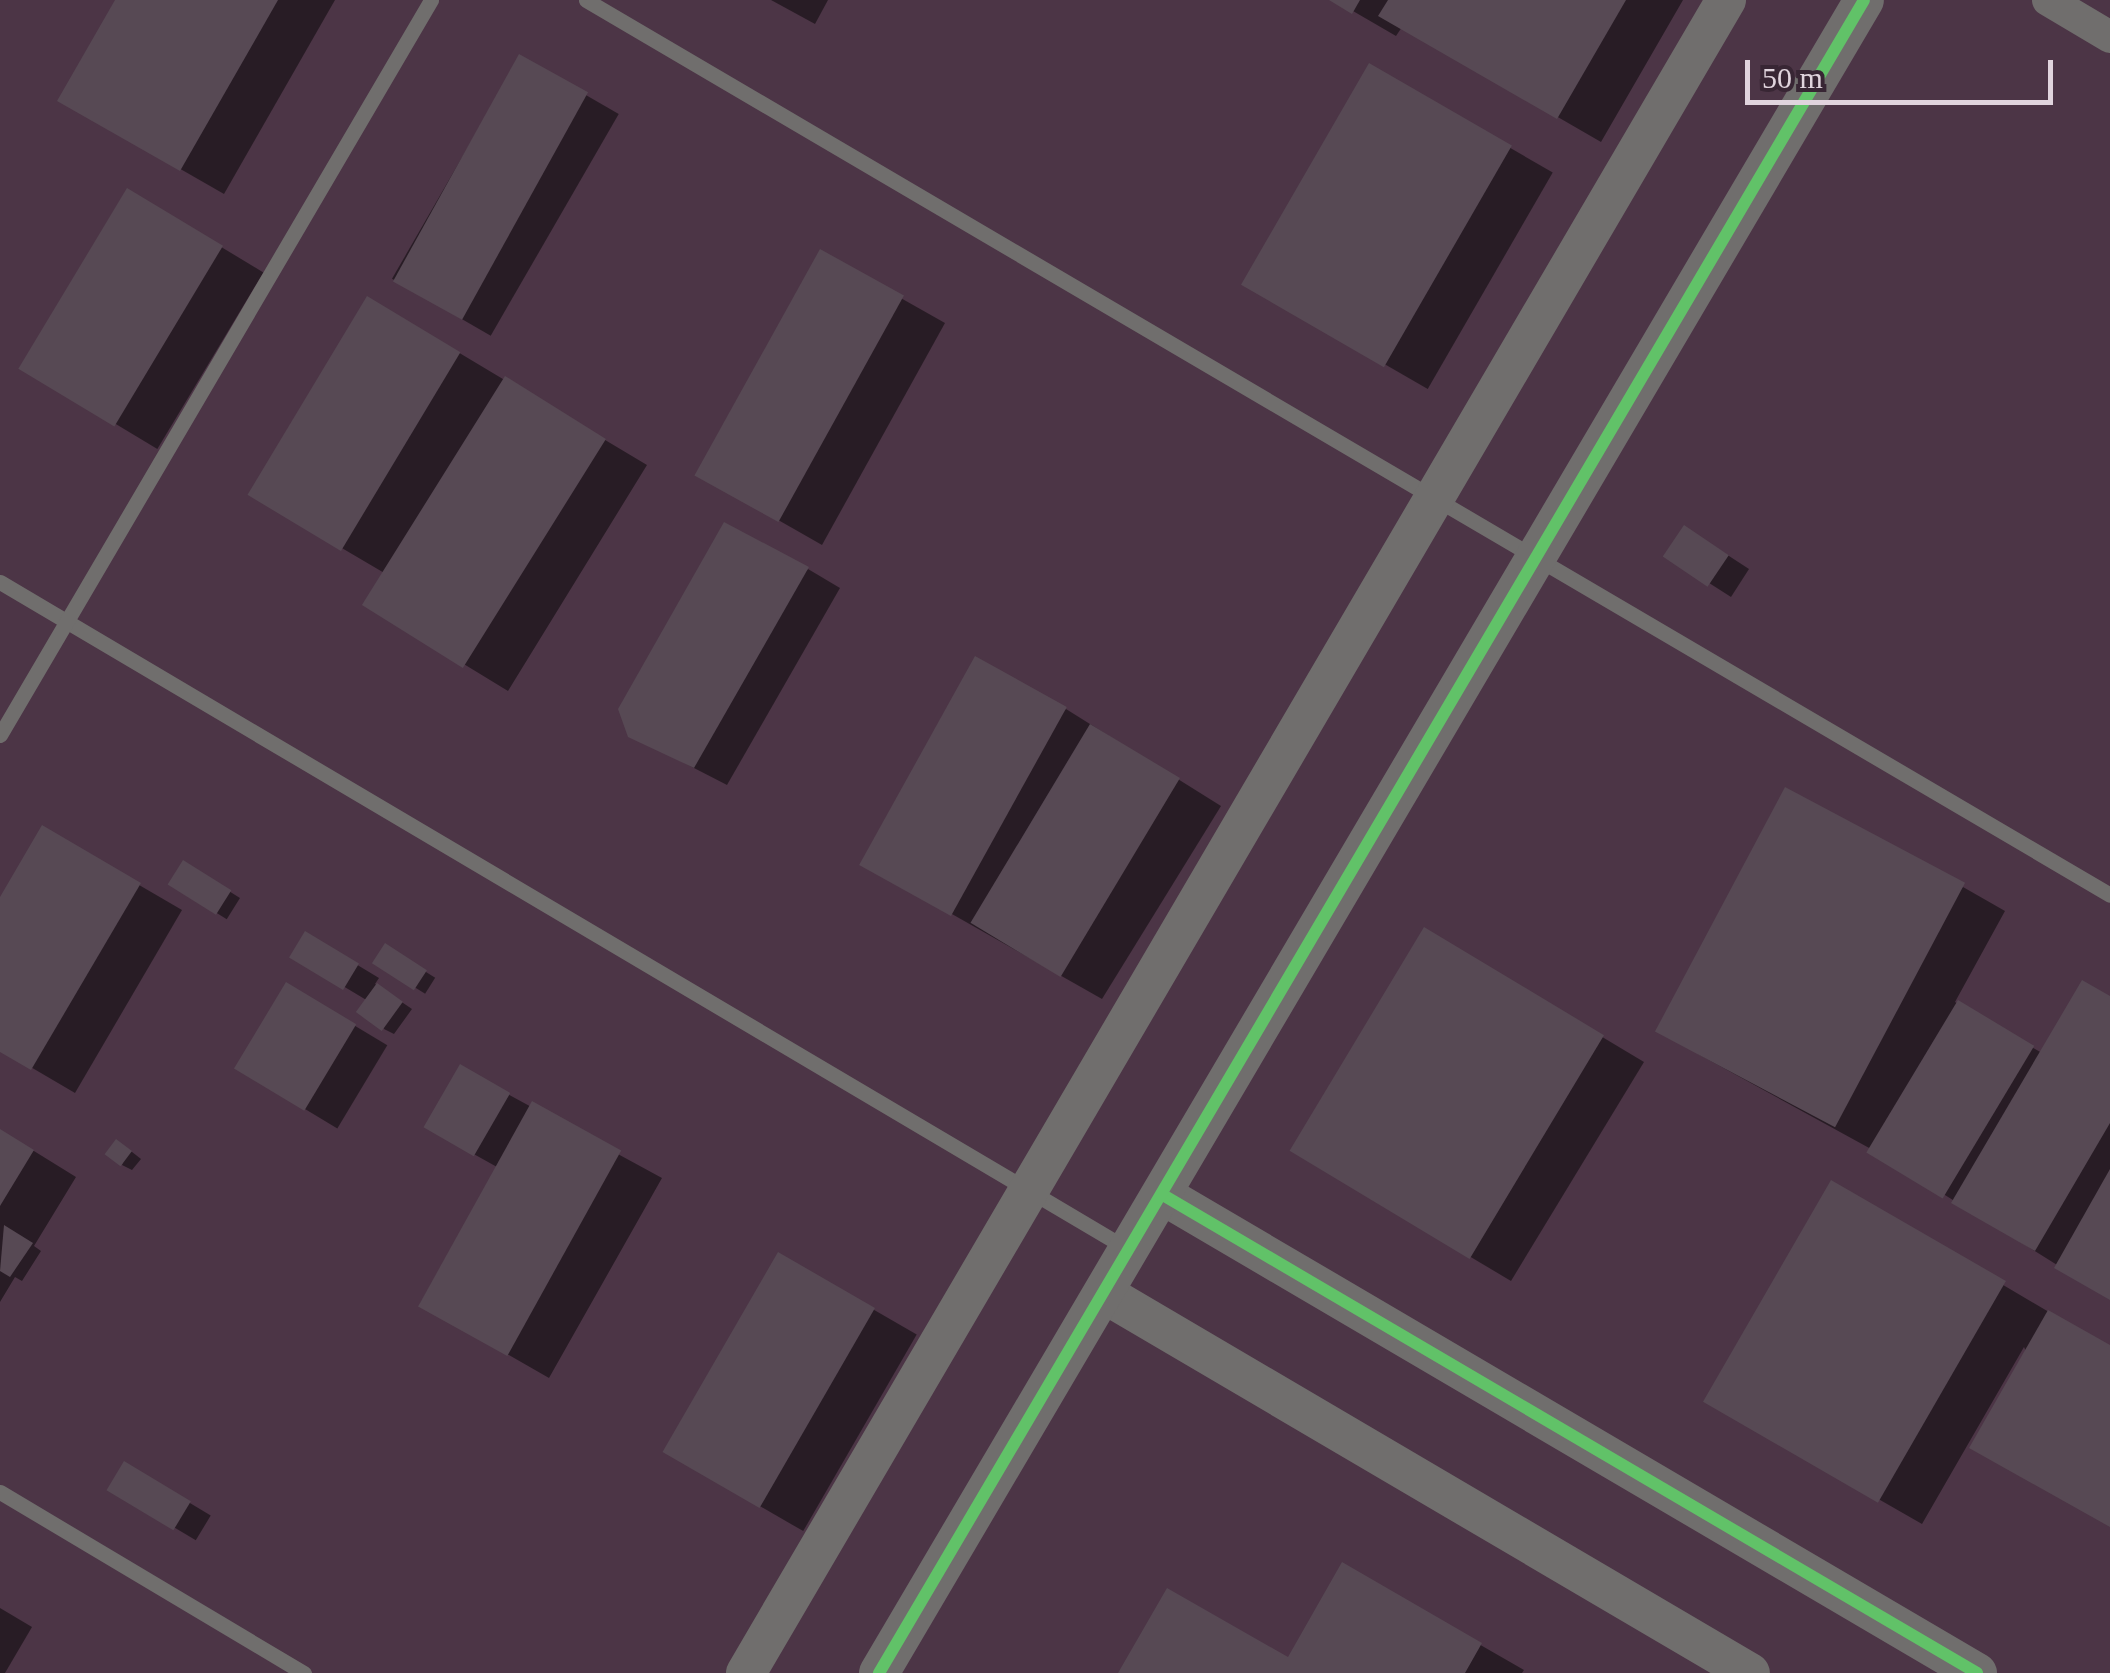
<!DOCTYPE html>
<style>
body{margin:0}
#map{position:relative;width:2110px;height:1673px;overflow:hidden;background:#3f343c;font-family:Georgia,serif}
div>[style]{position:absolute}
.built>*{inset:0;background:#4c3546;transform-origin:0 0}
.shadow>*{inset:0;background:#0007;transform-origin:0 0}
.building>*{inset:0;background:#574954;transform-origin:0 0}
.service>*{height:15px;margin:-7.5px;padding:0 7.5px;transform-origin:7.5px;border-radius:7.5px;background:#706e6d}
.minor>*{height:32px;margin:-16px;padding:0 16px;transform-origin:16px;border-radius:16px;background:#706e6d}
.tertiary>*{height:40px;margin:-20px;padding:0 20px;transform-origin:20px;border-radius:20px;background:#706e6d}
.cycleway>*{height:12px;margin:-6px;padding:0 6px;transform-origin:6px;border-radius:6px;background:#61c268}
span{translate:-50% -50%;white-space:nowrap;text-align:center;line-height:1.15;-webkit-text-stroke:8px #382634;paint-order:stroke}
.scale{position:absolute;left:1745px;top:60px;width:308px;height:45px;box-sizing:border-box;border:5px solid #e0d4dd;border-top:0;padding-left:12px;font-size:30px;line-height:35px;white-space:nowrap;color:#e0d4dd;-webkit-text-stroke:8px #382634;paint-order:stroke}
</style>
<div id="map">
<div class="built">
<div style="left:0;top:0;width:2110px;height:1673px"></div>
</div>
<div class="shadow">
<div style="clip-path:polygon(118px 0,335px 0,224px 194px,60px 100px)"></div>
<div style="clip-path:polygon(771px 0,828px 0,815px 24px)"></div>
<div style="clip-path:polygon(1334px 0,1683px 0,1601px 142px,1402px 27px,1396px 36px)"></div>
<div style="left:520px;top:57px;width:114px;height:256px;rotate:30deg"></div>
<div style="left:1370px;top:67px;width:211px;height:250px;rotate:30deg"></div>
<div style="left:128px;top:191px;width:158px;height:206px;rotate:31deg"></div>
<div style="clip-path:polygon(821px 253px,945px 323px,822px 545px,736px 496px)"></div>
<div style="clip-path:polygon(411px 324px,647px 465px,508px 691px,367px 605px,386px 574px,250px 494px)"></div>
<div style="clip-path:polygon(1706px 541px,1749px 569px,1731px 597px,1667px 556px)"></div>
<div style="clip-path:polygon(808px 569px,840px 588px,727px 785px,630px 735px)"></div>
<div style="clip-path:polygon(1066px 709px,1221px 806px,1102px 999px,862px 863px)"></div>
<div style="clip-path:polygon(43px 829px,182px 910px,75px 1093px,0 1049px,0 902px)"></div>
<div style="left:184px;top:863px;width:66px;height:25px;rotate:32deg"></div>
<div style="clip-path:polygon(1963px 887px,2005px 911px,1955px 1002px,2042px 1053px,2110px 999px,2110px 1298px,1871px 1149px,1698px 1054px)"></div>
<div style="clip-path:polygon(306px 934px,379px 978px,375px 984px,412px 1009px,394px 1034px,384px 1029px,368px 1001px,293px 956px)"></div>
<div style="left:386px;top:947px;width:58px;height:19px;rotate:32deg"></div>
<div style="clip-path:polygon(1467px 956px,1644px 1062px,1511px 1281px,1469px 1256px)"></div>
<div style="left:287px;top:985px;width:117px;height:97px;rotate:31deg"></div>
<div style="clip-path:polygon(460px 1068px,662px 1178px,549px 1378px,420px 1304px,497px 1167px,427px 1128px)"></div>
<div style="clip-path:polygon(0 1130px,76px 1177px,34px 1246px,41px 1251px,22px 1281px,15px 1277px,0 1302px)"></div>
<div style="clip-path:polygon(127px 1148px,141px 1159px,132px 1170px,122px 1165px)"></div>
<div style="clip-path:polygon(1832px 1184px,2110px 1348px,2110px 1525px,2024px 1347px,1922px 1524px,1707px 1401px)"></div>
<div style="left:779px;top:1255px;width:159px;height:227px;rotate:30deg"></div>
<div style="left:125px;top:1464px;width:100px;height:29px;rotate:31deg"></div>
<div style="clip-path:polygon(1343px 1566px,1524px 1670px,1522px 1673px,1121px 1673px,1288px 1660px)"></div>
<div style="clip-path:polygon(0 1608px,32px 1627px,5px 1673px,0 1673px)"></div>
</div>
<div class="building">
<div style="clip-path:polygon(115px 0,278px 0,180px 171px,57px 101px)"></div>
<div style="clip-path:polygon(1329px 0,1360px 0,1352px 14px)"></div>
<div style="clip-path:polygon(1388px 0,1626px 0,1557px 119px,1378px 16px)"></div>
<div style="left:519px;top:54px;width:79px;height:260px;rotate:29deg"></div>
<div style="left:1369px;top:63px;width:165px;height:256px;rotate:30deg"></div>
<div style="left:127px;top:188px;width:112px;height:211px;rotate:31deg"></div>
<div style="left:820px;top:249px;width:96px;height:259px;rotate:29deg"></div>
<div style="left:367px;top:296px;width:109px;height:232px;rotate:31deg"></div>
<div style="left:505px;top:376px;width:119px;height:270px;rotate:32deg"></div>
<div style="clip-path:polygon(724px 522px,809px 567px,694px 768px,628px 737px,618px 709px)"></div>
<div style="left:1684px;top:525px;width:54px;height:38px;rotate:34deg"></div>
<div style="left:975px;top:656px;width:105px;height:239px;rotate:29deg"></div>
<div style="left:1090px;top:724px;width:105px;height:232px;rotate:31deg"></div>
<div style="left:1785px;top:787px;width:204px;height:277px;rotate:28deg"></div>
<div style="clip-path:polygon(42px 825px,141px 883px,31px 1070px,0 1052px,0 897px)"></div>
<div style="left:183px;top:860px;width:57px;height:29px;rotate:32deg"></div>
<div style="left:1424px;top:927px;width:210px;height:261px;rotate:31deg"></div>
<div style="left:305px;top:931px;width:63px;height:31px;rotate:31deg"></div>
<div style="left:385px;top:943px;width:50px;height:24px;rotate:33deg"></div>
<div style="clip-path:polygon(2082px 980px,2110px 996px,2110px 1123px,2035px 1251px,1951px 1203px)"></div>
<div style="left:286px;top:982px;width:82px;height:101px;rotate:31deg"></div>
<div style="left:377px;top:983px;width:32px;height:36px;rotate:36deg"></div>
<div style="left:1958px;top:1000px;width:89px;height:178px;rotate:31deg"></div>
<div style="left:460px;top:1064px;width:58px;height:73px;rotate:30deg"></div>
<div style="left:532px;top:1101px;width:102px;height:235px;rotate:29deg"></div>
<div style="clip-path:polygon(0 1129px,34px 1150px,0 1206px)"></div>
<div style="left:116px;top:1139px;width:20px;height:19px;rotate:37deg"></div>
<div style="clip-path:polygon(2110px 1169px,2110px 1300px,2054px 1268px)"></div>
<div style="left:1831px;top:1180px;width:202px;height:256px;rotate:30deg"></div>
<div style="clip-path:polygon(4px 1225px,33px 1243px,10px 1277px,0 1271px)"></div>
<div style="left:778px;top:1252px;width:112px;height:231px;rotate:30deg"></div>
<div style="clip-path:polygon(2048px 1310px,2110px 1345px,2110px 1527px,1969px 1448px)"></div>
<div style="left:124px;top:1461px;width:78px;height:34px;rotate:31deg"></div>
<div style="clip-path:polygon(1342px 1562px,1482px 1643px,1465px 1673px,1118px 1673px,1167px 1588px,1288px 1657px)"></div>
</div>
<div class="service">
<div style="left:586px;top:0;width:1767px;rotate:30.42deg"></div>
<div style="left:0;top:582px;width:1310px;rotate:30.6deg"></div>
<div style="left:0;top:735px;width:852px;rotate:-59.61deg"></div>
<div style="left:0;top:1492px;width:354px;rotate:30.8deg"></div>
</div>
<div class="minor">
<div style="left:2048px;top:0;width:72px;rotate:30.8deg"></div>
</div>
<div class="tertiary">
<div style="left:1163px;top:1195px;width:944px;rotate:30.42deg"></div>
<div style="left:1105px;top:1294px;width:748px;rotate:30.44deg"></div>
<div style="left:746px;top:1673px;width:1939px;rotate:-59.64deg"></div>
<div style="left:879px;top:1673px;width:1941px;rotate:-59.51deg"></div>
</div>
<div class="cycleway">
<div style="left:1163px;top:1195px;width:944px;rotate:30.42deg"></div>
<div style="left:879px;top:1673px;width:1941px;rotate:-59.51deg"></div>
</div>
<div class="scale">50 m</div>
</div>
